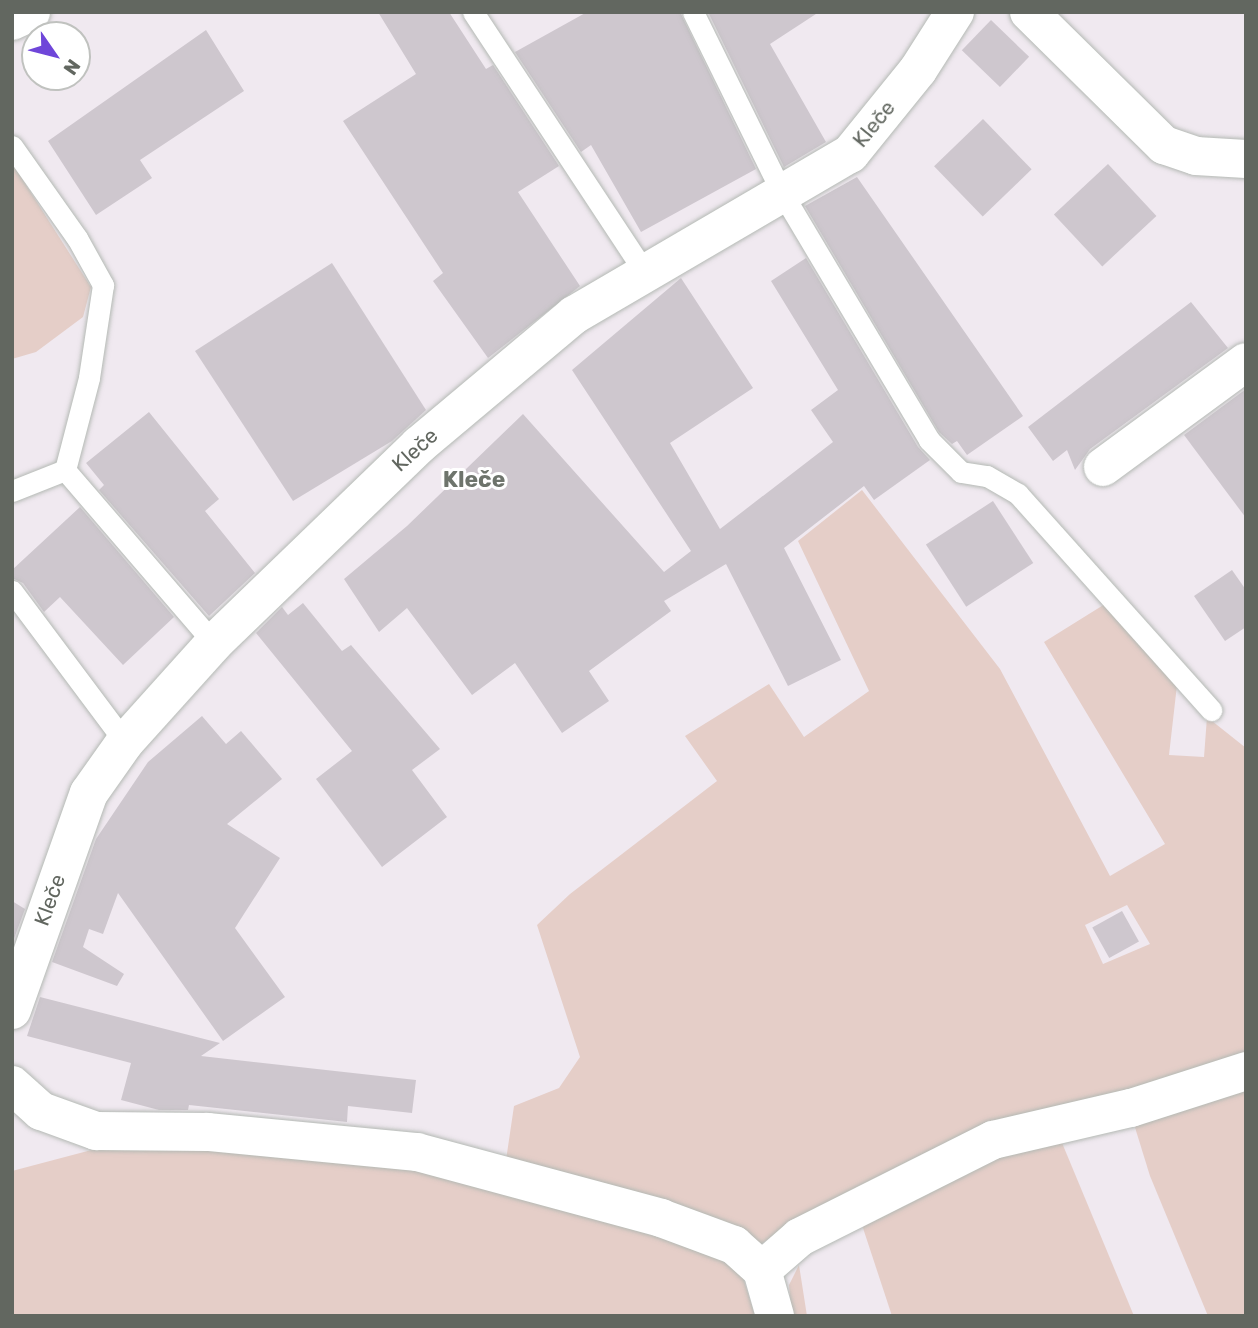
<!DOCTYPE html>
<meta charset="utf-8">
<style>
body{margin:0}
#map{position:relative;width:1258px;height:1328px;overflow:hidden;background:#f0e9f0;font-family:Rubik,sans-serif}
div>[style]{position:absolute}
.green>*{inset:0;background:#e5cec8}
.building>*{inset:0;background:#cec7ce;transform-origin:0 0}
.roads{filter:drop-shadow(0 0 2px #b4b9b4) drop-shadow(0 0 2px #b4b9b4)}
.service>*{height:21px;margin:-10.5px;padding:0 10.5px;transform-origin:10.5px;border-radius:10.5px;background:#fff}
.minor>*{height:38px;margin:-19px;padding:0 19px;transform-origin:19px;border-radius:19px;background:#fff}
.tertiary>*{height:38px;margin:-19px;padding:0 19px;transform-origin:19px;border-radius:19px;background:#fff}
span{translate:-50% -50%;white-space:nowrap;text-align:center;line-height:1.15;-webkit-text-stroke:6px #fff;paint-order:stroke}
.street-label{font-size:21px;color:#626760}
.neighbourhood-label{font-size:23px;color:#6e746c;font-weight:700}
.frame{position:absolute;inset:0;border:14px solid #626760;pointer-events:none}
.north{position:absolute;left:21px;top:21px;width:70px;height:70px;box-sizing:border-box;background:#fff;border:2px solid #c0c2bf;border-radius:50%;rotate:125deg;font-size:19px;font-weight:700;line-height:28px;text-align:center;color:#626760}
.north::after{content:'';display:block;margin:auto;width:24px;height:32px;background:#6f46d9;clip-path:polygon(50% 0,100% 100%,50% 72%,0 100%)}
</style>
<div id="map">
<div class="green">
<div style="clip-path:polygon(12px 163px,91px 287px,83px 317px,36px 352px,12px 359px)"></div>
<div style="clip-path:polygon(evenodd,862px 490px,1000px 669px,1110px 876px,1165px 844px,1044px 642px,1105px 604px,1177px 685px,1169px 755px,1204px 757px,1207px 717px,1246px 748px,1246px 1058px,828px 1202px,761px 1244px,506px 1160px,514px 1106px,559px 1088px,580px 1057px,537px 925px,570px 894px,717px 781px,685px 736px,769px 684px,804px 737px,869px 691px,798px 541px,862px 490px,1127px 905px,1150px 944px,1103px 964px,1085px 925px,1127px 905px)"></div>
<div style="clip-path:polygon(1246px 1086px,1246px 1316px,1208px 1316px,1150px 1176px,1133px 1121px)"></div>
<div style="clip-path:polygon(1060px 1138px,1134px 1316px,892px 1316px,860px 1219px,1004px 1151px)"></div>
<div style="clip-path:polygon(157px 1143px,416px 1165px,708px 1252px,741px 1271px,755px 1316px,12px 1316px,12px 1171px,99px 1148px)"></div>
<div style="clip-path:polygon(799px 1265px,807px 1316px,792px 1316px,791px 1309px,789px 1285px)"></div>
</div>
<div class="building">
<div style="clip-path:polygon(378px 12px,449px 12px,486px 69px,493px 65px,559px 166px,518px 192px,580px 286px,488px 358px,433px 281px,443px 273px,343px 121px,416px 74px)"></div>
<div style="clip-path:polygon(587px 12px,680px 12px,756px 169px,641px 232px,591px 145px,581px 152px,515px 52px)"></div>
<div style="clip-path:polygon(708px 12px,819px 12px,770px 44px,826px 142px,784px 167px)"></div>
<div style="left:991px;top:20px;width:53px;height:42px;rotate:44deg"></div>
<div style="clip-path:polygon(206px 30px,244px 91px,140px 160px,152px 178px,96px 215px,48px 141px)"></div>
<div style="left:983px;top:119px;width:70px;height:68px;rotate:46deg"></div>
<div style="left:1108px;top:164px;width:71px;height:74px;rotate:47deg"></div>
<div style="clip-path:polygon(857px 177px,1023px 416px,967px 455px,957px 441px,952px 444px,939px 432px,805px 206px)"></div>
<div style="clip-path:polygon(806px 258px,918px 447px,930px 460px,874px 500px,864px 486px,784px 548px,841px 660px,788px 686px,726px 564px,664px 601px,671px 611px,589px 671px,609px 701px,562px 733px,515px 663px,472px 695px,407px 608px,379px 632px,344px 579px,407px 526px,523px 414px,664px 572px,691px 551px,572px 370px,681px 278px,753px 388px,670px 443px,720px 529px,833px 442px,811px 410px,838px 390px,771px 281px)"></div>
<div style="clip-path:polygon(332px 263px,426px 410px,392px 441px,293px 501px,195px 351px)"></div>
<div style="clip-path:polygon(1191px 302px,1228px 348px,1090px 449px,1075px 470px,1067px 450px,1053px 461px,1028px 427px)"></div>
<div style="clip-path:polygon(1246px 389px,1246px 518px,1184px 435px)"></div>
<div style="clip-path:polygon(149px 412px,219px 499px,205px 511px,255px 573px,209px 616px,99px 490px,104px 485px,86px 463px)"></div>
<div style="left:993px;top:501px;width:74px;height:80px;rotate:57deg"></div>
<div style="clip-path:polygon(80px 507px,174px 617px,123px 665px,60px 597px,44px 612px,23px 583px,12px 578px,12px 570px)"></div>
<div style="clip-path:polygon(1232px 570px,1246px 590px,1246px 627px,1225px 641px,1194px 596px)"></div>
<div style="clip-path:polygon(303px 603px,342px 651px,351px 645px,440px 749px,412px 770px,447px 817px,382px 867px,316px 779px,352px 751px,256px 633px,282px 607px,288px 615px)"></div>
<div style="clip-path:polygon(202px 716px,226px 744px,241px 731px,282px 779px,227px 824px,280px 858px,235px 928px,285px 997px,223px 1041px,118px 893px,103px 934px,89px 929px,83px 947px,124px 974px,117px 986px,52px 962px,96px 839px,148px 762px)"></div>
<div style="clip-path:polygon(12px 901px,25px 909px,12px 944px)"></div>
<div style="left:1122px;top:911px;width:35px;height:34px;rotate:61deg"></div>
<div style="clip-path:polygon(40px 997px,220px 1043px,201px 1056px,416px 1080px,412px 1113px,348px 1106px,347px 1122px,189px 1105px,188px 1110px,159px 1110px,121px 1100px,131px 1063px,27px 1036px)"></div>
</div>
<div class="roads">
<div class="service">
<div style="left:473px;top:12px;width:310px;rotate:56.6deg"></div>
<div style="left:693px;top:12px;width:202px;rotate:63.8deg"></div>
<div style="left:782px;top:193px;width:287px;rotate:59.2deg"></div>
<div style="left:929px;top:440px;width:45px;rotate:45deg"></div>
<div style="left:961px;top:472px;width:26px;rotate:9deg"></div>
<div style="left:987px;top:476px;width:36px;rotate:30deg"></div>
<div style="left:1018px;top:494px;width:290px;rotate:48.2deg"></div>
<div style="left:12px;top:146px;width:113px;rotate:54.8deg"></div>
<div style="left:77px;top:238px;width:54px;rotate:61deg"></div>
<div style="left:103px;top:285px;width:94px;rotate:98.6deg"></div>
<div style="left:89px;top:378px;width:95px;rotate:104.6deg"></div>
<div style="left:65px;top:470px;width:228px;rotate:49.3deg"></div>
<div style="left:12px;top:491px;width:57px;rotate:-21.6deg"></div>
<div style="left:12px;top:591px;width:189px;rotate:53.2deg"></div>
</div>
<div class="minor">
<div style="left:1029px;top:12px;width:190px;rotate:44.6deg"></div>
<div style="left:1164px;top:145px;width:34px;rotate:19deg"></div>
<div style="left:1196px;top:156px;width:50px;rotate:3.4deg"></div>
<div style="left:1103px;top:467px;width:177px;rotate:-36.3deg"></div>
<div style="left:12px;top:1010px;width:230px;rotate:-70.5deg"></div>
<div style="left:89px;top:793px;width:62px;rotate:-54.8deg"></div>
<div style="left:125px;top:742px;width:133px;rotate:-48deg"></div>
<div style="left:214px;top:643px;width:285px;rotate:-44deg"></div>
<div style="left:419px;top:445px;width:202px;rotate:-40deg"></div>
<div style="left:574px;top:315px;width:320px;rotate:-30.3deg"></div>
<div style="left:850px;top:154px;width:108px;rotate:-51deg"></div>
<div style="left:918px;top:70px;width:69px;rotate:-57.5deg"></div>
<div style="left:12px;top:1085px;width:39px;rotate:42deg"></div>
<div style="left:41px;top:1111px;width:59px;rotate:20deg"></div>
<div style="left:96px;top:1131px;width:112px;rotate:0.5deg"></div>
<div style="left:208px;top:1132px;width:210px;rotate:5.5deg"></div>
<div style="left:417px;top:1152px;width:253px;rotate:15.1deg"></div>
<div style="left:661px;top:1218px;width:78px;rotate:20.3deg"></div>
<div style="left:734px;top:1245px;width:38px;rotate:42deg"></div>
<div style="left:762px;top:1270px;width:48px;rotate:74.2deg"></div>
<div style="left:762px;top:1270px;width:50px;rotate:-41deg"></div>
<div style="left:800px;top:1237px;width:216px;rotate:-26.7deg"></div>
<div style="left:993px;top:1140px;width:142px;rotate:-13.1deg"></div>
<div style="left:1131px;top:1108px;width:121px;rotate:-17.8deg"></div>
</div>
<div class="tertiary">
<div style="left:12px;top:21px;width:21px;rotate:-25deg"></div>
</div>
</div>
<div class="street-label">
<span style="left:874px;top:124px;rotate:-51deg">Kleče</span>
<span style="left:415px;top:450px;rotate:-42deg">Kleče</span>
<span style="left:50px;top:900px;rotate:-70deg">Kleče</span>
</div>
<div class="neighbourhood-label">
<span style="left:474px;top:479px">Kleče</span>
</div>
<div class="frame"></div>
<div class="north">N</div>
</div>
